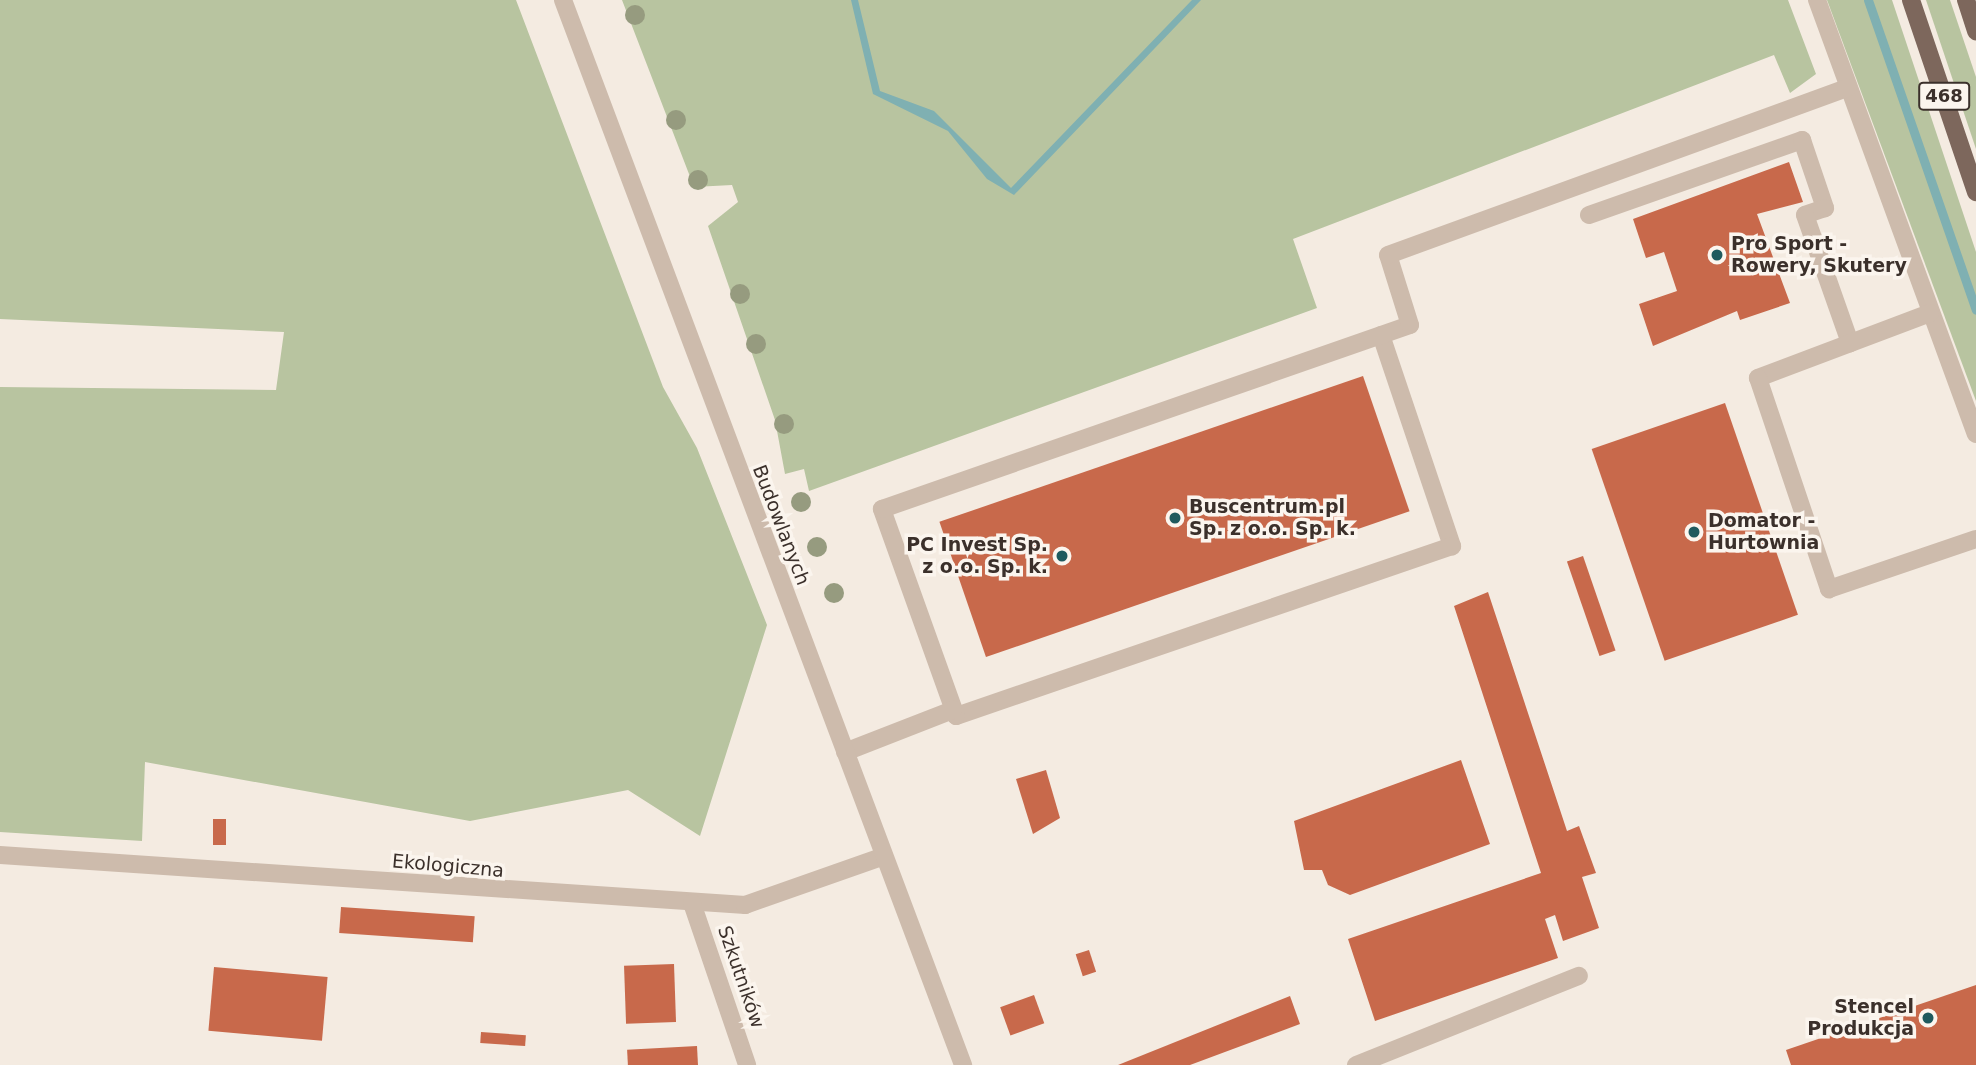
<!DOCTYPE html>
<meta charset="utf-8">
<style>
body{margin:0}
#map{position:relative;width:1976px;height:1065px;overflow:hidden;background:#f4ebe1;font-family:"DejaVu Sans",sans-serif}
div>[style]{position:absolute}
.green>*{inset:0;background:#b8c4a0}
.water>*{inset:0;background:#7fb0b2}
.stream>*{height:9px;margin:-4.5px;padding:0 4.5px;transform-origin:4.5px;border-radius:4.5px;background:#7fb0b2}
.building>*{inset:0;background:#c8694b;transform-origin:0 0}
.service>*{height:18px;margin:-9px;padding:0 9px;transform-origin:9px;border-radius:9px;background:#cdbbac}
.minor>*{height:18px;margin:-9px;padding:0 9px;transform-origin:9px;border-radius:9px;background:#cdbbac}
.primary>*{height:18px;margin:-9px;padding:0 9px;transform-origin:9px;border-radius:9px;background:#7d675c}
.trees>*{width:20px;height:20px;margin:-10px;border-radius:50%;background:#969b7f}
.dots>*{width:19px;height:19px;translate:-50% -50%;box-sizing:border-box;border:4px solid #fbf5ee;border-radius:50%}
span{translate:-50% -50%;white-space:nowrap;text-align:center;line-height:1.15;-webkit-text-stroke:7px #fbf5ee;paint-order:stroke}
.shield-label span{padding:2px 5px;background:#fbf5ee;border:2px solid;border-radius:5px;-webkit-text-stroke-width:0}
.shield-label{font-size:18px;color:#3b302b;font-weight:700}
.poi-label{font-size:19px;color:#3b302b;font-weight:700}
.left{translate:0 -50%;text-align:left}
.right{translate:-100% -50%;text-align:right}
.street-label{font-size:19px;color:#3b302b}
</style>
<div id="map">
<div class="green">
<div style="clip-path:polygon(0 0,516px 0,663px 387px,697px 448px,767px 625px,700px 836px,628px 790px,470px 821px,145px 762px,142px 841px,0 832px,0 387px,276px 390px,284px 332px,0 319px)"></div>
<div style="clip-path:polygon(622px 0,1788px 0,1816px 74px,1790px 93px,1774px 55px,1293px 239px,1317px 308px,809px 491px,804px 469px,785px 474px,775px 420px,708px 226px,738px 202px,732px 185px,694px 187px)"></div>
<div style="clip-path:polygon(1827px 0,1892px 0,1976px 252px,1976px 401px)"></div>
<div style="clip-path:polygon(1926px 0,1950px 0,1976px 77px,1976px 149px)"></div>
</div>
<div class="water">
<div style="clip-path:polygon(851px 0,858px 0,880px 91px,934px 111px,1011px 188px,1192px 0,1201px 0,1014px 195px,987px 179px,948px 131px,873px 94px)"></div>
</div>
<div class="stream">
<div style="left:1868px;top:0;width:328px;rotate:70.8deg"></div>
</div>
<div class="building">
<div style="clip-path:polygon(1789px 162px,1803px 202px,1757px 214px,1790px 303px,1740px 320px,1737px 311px,1653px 346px,1639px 304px,1677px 291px,1664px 252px,1646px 258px,1633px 219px)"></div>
<div style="left:1363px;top:376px;width:143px;height:448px;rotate:71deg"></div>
<div style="left:1725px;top:403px;width:224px;height:141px;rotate:71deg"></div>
<div style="left:1583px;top:556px;width:100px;height:17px;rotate:71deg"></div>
<div style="clip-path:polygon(1488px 592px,1567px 831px,1579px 826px,1596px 873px,1582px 877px,1599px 928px,1563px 941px,1555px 915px,1545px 919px,1558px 958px,1375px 1021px,1348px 939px,1541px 873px,1454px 606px)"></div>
<div style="clip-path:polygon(1461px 760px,1490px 844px,1350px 895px,1328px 885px,1322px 870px,1304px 870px,1294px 821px)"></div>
<div style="clip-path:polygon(1046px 770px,1060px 818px,1033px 834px,1016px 779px)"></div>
<div style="left:213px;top:819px;width:13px;height:26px"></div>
<div style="left:341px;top:907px;width:134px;height:26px;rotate:4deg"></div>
<div style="left:1089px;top:950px;width:23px;height:14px;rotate:72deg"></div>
<div style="left:674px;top:964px;width:58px;height:50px;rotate:88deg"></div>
<div style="left:214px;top:967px;width:114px;height:64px;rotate:5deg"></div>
<div style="clip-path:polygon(1976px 985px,1976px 1065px,1791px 1065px,1786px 1050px)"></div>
<div style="left:1034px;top:995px;width:30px;height:36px;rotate:70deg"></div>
<div style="clip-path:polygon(1290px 996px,1300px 1024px,1190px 1065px,1118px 1065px)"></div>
<div style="left:481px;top:1032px;width:45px;height:11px;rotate:4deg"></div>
<div style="left:697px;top:1046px;width:19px;height:70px;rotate:87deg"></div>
</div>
<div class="service">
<div style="left:1817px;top:0;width:462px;rotate:69.9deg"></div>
<div style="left:1589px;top:215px;width:226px;rotate:-19.4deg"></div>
<div style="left:1802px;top:140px;width:72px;rotate:71.3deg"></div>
<div style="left:1825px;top:208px;width:21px;rotate:161deg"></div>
<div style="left:1805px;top:215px;width:136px;rotate:70.6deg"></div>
<div style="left:1930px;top:313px;width:184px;rotate:159.3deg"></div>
<div style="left:1758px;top:378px;width:223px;rotate:71.4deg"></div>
<div style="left:1829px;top:589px;width:155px;rotate:-18.8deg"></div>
<div style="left:1381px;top:335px;width:223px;rotate:71.4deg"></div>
<div style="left:1452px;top:546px;width:524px;rotate:161.08deg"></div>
<div style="left:956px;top:716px;width:220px;rotate:-109.7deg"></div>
<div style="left:882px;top:509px;width:559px;rotate:-19.21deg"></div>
<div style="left:1410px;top:325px;width:73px;rotate:-107.4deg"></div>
<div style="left:1388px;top:255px;width:489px;rotate:-20deg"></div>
<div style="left:845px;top:752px;width:116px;rotate:-21.3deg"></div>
<div style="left:0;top:855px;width:747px;rotate:3.84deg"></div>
<div style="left:745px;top:905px;width:147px;rotate:-19.4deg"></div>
<div style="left:692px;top:903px;width:171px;rotate:71.2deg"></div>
<div style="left:1356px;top:1065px;width:240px;rotate:-21.8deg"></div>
</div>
<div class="minor">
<div style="left:563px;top:0;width:1138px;rotate:69.41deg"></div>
</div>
<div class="primary">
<div style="left:1911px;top:0;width:203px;rotate:71.3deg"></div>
<div style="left:1966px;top:0;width:33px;rotate:72deg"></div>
</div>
<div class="trees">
<div style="left:635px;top:15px"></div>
<div style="left:676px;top:120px"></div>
<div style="left:698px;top:180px"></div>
<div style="left:740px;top:294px"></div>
<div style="left:756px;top:344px"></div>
<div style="left:784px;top:424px"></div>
<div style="left:801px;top:502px"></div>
<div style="left:817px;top:547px"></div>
<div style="left:834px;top:593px"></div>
</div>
<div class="dots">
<div style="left:1717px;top:255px;background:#1f5a5e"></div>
<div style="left:1175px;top:518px;background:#1f5a5e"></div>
<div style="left:1694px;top:532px;background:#1f5a5e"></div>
<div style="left:1062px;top:556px;background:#1f5a5e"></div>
<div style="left:1928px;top:1018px;background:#1f5a5e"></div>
</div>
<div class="shield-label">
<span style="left:1944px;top:96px">468</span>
</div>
<div class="poi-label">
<span class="left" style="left:1731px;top:255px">Pro Sport -<br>Rowery, Skutery</span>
<span class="left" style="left:1189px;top:518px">Buscentrum.pl<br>Sp. z o.o. Sp. k.</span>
<span class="left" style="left:1708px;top:532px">Domator -<br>Hurtownia</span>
<span class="right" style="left:1048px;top:556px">PC Invest Sp.<br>z o.o. Sp. k.</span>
<span class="right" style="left:1914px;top:1018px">Stencel<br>Produkcja</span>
</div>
<div class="street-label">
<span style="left:781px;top:525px;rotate:69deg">Budowlanych</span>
<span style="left:448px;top:866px;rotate:5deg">Ekologiczna</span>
<span style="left:741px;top:977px;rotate:71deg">Szkutników</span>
</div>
</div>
